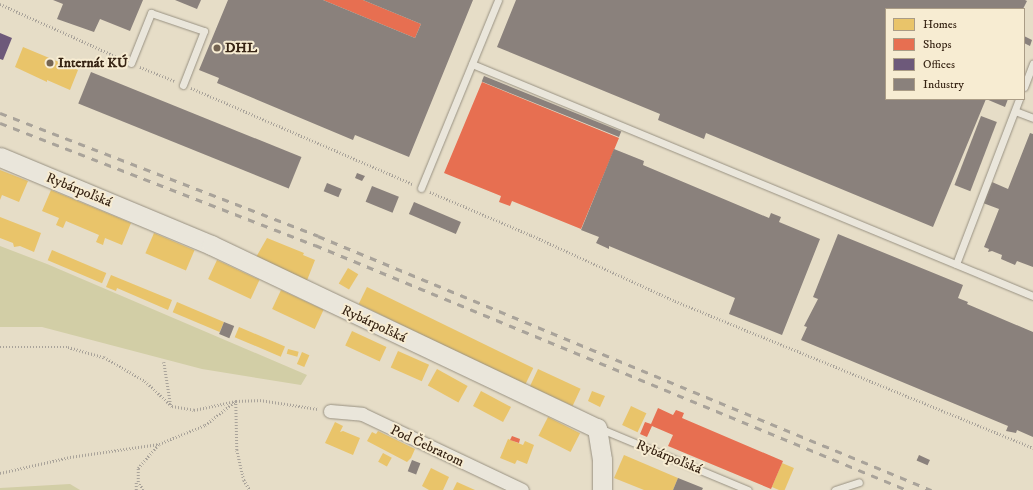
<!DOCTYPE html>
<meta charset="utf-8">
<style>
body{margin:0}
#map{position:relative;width:1033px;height:490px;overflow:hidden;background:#e6ddc7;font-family:"IM FELL DW Pica",serif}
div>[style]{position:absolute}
.green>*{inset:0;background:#d2cea6}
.homes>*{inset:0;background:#e9c46a;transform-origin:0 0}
.shops>*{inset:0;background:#e76f51}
.offices>*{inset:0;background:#6d597a}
.industry>*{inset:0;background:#8a817c;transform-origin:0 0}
.path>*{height:2.5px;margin-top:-1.25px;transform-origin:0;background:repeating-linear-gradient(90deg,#a9a39a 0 1px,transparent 0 3px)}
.roads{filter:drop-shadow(0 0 1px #989182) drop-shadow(0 0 1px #989182)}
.lane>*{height:7px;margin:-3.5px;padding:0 3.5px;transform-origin:3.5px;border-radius:3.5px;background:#eae6db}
.street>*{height:13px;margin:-6.5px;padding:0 6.5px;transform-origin:6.5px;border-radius:6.5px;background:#eae6db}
.secondary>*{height:19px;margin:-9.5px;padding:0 9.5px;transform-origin:9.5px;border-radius:9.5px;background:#eae6db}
.rail>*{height:3px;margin-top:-1.5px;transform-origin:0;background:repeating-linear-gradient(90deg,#a9a39a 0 7px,transparent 0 14px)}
.dots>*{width:11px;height:11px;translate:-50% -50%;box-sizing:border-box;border:2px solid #f7ecd2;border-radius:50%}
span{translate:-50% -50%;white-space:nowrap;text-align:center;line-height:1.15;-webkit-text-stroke:4px #f7ecd2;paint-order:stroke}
.poi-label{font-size:14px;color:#362313;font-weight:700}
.left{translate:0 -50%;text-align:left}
.street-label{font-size:14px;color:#362313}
.legend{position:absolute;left:885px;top:8px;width:140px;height:92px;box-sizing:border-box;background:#f7ecd2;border:1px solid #aa9c86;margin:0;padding:5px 7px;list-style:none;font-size:12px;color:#362313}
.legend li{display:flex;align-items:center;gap:8px;height:20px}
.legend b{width:20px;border:1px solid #aa9c86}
</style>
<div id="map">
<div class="green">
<div style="clip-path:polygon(0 246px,47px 264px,307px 375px,301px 385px,202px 369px,42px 327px,0 327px)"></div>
<div style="clip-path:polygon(70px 484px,80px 490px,0 490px,0 488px)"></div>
</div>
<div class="homes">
<div style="clip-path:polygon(23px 47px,78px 70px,70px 90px,47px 80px,47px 82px,15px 67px)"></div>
<div style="clip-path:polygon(0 170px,28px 181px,19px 202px,2px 195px,0 200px)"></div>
<div style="clip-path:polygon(51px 190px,131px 223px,122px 245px,105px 238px,103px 245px,96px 242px,99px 235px,66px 221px,63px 228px,56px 225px,59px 218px,42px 211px)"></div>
<div style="clip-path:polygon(0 217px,41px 233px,34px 252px,20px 246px,14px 247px,13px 243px,0 238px)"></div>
<div style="left:154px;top:233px;width:44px;height:22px;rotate:23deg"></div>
<div style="clip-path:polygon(267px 238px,304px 253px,303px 255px,315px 260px,306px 283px,255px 259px)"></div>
<div style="left:52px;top:250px;width:59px;height:11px;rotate:23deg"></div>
<div style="left:217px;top:260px;width:47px;height:21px;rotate:25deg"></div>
<div style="left:348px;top:268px;width:12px;height:18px;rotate:31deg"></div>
<div style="clip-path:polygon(111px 275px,172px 300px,168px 310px,117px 288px,116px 291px,106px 287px)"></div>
<div style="left:367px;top:287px;width:185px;height:19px;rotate:26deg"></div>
<div style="left:281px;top:290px;width:47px;height:21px;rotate:25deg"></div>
<div style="left:177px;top:302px;width:51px;height:11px;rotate:23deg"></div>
<div style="left:239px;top:327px;width:50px;height:11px;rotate:23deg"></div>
<div style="left:352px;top:331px;width:38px;height:16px;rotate:25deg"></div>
<div style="left:288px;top:349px;width:11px;height:5px;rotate:15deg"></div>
<div style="left:398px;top:351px;width:34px;height:18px;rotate:24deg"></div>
<div style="left:302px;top:352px;width:8px;height:13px;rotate:23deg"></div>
<div style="left:437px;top:369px;width:35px;height:19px;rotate:29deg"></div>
<div style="left:538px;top:369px;width:47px;height:19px;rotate:25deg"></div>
<div style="left:481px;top:391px;width:34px;height:17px;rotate:28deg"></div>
<div style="clip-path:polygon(592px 391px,605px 396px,600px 407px,588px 401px)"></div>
<div style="left:631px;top:406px;width:17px;height:21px;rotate:25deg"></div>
<div style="left:548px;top:417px;width:36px;height:21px;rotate:27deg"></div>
<div style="clip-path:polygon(335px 422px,343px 426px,340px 432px,343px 431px,360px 438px,353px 455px,325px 443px)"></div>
<div style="clip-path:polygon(378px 431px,415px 449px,411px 458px,407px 462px,367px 441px,372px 432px,376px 434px)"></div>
<div style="clip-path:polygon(508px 439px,523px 445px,525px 441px,534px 445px,527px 464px,517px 460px,515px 464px,500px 458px)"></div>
<div style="left:383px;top:453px;width:10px;height:10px;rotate:29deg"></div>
<div style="clip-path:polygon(624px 455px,678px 478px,673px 490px,644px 490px,614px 478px)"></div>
<div style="left:782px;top:463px;width:13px;height:26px;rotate:23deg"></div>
<div style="clip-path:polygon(431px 468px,449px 477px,443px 490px,429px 490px,422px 486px)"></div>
<div style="clip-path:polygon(457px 482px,475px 490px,453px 490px)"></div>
</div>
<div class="shops">
<div style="clip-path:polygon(323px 0,363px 0,421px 24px,415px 38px)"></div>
<div style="clip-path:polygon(482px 82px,619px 138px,581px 229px,512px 201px,510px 206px,499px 202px,501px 196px,444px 173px)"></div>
<div style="clip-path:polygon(658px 408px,673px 415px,676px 410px,684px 413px,682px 418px,783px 461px,771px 489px,668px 446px,673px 435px,652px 426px,647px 437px,640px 434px,645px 422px,651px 424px)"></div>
<div style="clip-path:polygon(512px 436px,520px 439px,519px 443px,510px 440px)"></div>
</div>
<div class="offices">
<div style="clip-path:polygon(0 33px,12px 38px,3px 60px,0 59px)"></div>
</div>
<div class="industry">
<div style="clip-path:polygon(53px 0,143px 0,130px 31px,100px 19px,94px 32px,57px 19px,63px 4px)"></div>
<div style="clip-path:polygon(175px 0,201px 0,197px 9px)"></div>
<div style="clip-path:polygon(228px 0,323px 0,415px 38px,421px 24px,363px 0,473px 0,409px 157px,355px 135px,353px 140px,217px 83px,219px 78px,199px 70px)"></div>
<div style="clip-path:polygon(516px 0,1025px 0,1027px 1px,1023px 9px,886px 9px,886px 99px,1008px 99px,1005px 107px,986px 99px,933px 227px,706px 133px,704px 139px,658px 120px,660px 114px,497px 47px)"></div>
<div style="clip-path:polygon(1024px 36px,1032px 40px,1030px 46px,1024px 43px)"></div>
<div style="left:91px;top:72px;width:227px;height:34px;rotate:22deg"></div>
<div style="left:484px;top:76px;width:148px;height:6px;rotate:22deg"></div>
<div style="left:981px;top:116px;width:17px;height:74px;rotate:21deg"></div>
<div style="clip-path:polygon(1030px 133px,1033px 134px,1033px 267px,1017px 261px,1015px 265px,1001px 259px,1002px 255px,992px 251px,988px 252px,989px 249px,984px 247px,999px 209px,983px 203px,992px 182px,1008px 189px)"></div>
<div style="clip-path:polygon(614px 149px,644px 161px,643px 165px,769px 218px,771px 213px,781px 217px,779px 222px,820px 239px,782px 335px,729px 314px,735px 298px,609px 246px,609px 249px,596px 243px,599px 237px,581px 230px)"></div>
<div style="clip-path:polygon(357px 173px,365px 176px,362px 181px,355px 178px)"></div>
<div style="left:327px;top:183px;width:16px;height:9px;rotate:22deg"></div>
<div style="left:372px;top:186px;width:29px;height:17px;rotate:22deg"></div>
<div style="left:414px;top:202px;width:51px;height:13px;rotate:23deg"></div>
<div style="clip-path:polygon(838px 234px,963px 285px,958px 298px,968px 302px,967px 304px,1033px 332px,1033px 437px,1017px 430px,1016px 433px,1006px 431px,1008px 426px,801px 340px,807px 327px,804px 326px,818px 299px,813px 297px)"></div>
<div style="left:224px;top:322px;width:11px;height:13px;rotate:22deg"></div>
<div style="left:919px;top:455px;width:12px;height:6px;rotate:24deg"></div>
<div style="left:412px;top:460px;width:9px;height:12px;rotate:21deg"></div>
<div style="clip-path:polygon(678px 478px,703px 488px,702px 490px,673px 490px)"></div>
</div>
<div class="path">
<div style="left:0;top:4px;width:134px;rotate:24.3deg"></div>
<div style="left:140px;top:67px;width:37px;rotate:22deg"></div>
<div style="left:191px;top:88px;width:242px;rotate:23.4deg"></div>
<div style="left:430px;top:192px;width:110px;rotate:23.1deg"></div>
<div style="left:531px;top:235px;width:158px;rotate:24.6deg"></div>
<div style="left:675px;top:301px;width:387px;rotate:22.3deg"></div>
<div style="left:0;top:347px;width:68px"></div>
<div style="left:68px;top:347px;width:37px;rotate:16deg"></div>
<div style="left:104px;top:357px;width:48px;rotate:30.3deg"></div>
<div style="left:145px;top:381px;width:37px;rotate:43deg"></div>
<div style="left:172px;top:406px;width:22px;rotate:10deg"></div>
<div style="left:194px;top:410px;width:43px;rotate:-12.1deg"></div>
<div style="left:236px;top:401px;width:49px;rotate:88.8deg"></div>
<div style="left:237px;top:450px;width:31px;rotate:77deg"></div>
<div style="left:244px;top:480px;width:12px;rotate:59deg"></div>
<div style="left:164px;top:362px;width:45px;rotate:81deg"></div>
<div style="left:0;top:473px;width:72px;rotate:-12.9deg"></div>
<div style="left:70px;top:457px;width:90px;rotate:-8.3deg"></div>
<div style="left:136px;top:490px;width:9px;rotate:-90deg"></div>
<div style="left:143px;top:490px;width:9px;rotate:-122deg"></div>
<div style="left:138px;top:482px;width:14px;rotate:-90deg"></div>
<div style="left:138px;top:468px;width:32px;rotate:-49deg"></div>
<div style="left:159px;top:444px;width:50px;rotate:-22.4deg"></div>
<div style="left:205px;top:425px;width:39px;rotate:-38deg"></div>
<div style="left:236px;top:401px;width:24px;rotate:-2deg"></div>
<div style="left:260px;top:400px;width:59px;rotate:8.8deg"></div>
</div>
<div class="roads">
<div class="lane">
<div style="left:131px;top:63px;width:54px;rotate:-68.2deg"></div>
<div style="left:151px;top:13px;width:56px;rotate:18.8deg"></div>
<div style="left:204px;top:31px;width:58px;rotate:111.3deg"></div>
<div style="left:472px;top:64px;width:607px;rotate:22.47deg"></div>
<div style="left:1024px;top:87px;width:25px;rotate:-69deg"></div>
<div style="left:1015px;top:111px;width:19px;rotate:21deg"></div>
<div style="left:421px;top:188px;width:203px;rotate:-67.7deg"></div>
<div style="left:956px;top:264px;width:177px;rotate:-69.1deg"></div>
<div style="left:599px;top:428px;width:161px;rotate:22.6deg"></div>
<div style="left:835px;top:490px;width:25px;rotate:-18deg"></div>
</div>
<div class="street">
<div style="left:330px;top:411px;width:32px;rotate:5deg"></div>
<div style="left:362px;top:414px;width:177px;rotate:25.4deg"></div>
</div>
<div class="secondary">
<div style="left:0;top:157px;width:229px;rotate:22.6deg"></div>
<div style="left:211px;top:245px;width:427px;rotate:25.4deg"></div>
<div style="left:597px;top:428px;width:32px;rotate:81deg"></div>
<div style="left:602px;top:460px;width:30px;rotate:90deg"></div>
</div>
</div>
<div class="rail">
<div style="left:0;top:113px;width:341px;rotate:21.1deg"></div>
<div style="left:318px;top:236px;width:664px;rotate:22.51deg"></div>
<div style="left:0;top:123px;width:338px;rotate:21.2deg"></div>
<div style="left:315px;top:245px;width:641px;rotate:22.48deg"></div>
</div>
<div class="dots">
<div style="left:217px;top:48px;background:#746452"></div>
<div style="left:50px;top:63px;background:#746452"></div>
</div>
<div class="poi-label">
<span class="left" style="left:225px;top:48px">DHL</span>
<span class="left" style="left:58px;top:63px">Internát KÚ</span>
</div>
<div class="street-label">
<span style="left:79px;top:190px;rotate:22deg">Rybárpoľská</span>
<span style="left:374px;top:324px;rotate:25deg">Rybárpoľská</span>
<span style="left:427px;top:446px;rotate:25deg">Pod Čebratom</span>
<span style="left:669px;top:457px;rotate:22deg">Rybárpoľská</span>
</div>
<ul class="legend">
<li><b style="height:11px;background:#e9c46a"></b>Homes</li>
<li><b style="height:11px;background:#e76f51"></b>Shops</li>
<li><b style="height:11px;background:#6d597a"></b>Offices</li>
<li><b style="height:11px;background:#8a817c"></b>Industry</li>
</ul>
</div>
